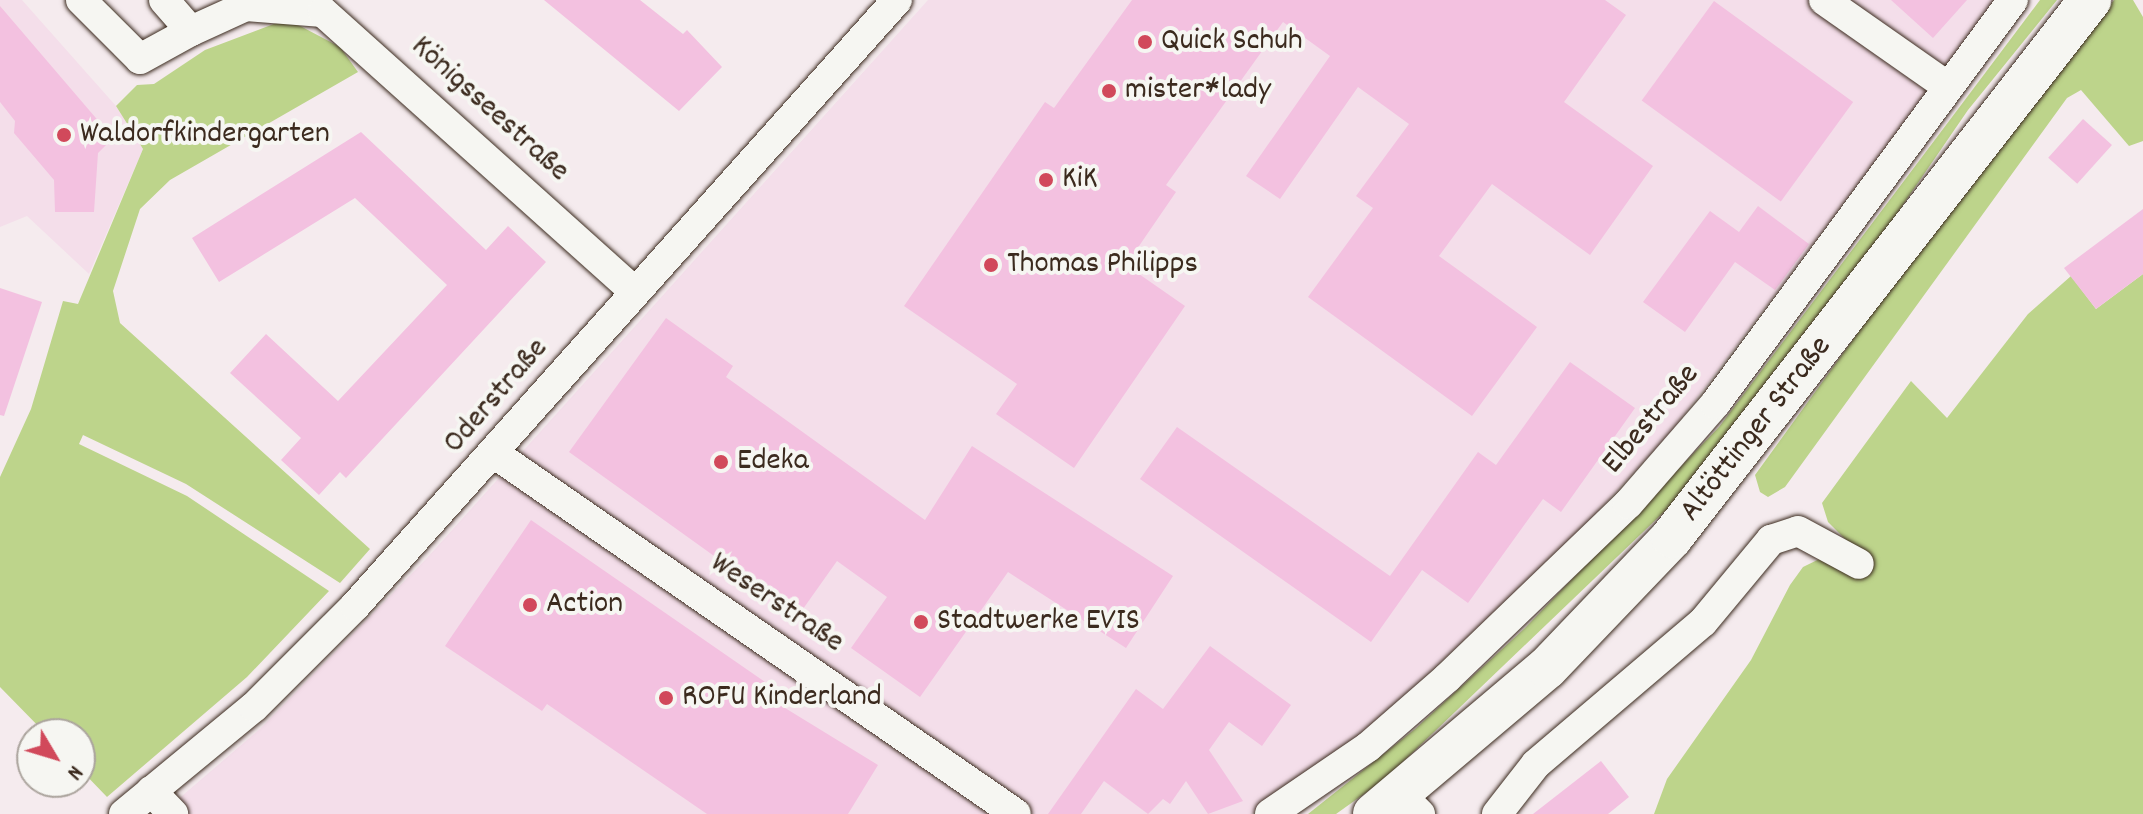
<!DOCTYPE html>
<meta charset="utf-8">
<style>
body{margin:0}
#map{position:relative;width:2143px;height:814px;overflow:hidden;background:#f5ebee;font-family:Dekko,sans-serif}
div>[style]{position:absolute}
.built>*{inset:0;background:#f4deea}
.green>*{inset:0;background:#bdd48b}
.building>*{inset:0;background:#f3c1e0;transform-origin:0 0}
.roads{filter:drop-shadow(0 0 2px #3b2a1e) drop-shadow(0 0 2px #3b2a1e)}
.street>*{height:30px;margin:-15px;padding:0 15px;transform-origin:15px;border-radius:15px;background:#f6f6f2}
.secondary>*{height:42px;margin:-21px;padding:0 21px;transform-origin:21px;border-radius:21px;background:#f6f6f2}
.dots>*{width:22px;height:22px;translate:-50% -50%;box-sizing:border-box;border:4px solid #f6f6f2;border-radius:50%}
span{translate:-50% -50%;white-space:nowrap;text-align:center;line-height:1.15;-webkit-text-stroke:8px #f6f6f2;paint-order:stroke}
.poi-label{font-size:32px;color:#3b2a1e}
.left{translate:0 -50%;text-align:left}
.street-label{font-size:32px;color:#3b2a1e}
.north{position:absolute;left:16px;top:718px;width:80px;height:80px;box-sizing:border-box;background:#f6f6f2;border:2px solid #aba49d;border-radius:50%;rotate:128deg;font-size:22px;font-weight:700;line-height:32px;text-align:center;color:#3b2a1e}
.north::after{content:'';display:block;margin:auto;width:28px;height:36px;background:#d1495b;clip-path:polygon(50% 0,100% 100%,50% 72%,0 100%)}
</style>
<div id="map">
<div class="built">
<div style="clip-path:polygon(0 0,22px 0,116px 106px,143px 149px,89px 274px,27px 216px,0 227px)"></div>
<div style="clip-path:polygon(928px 0,1997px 0,1671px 432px,1581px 530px,1371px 728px,1252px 814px,161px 814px,261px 728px,427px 558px)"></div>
</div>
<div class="green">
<div style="clip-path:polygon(2040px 0,2057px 0,1968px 110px,1837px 301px,1687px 490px,1385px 779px,1336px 814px,1308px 814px,1415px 729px,1525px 628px,1719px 427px)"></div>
<div style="clip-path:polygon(2114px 0,2133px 0,2143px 17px,2143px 141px,2129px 146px,2081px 90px,2067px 98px,1785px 487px,1768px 497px,1760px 492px,1755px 475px,1904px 269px)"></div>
<div style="clip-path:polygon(287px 19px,340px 47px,358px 72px,170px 180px,140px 209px,113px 291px,120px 323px,370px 549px,340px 583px,186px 484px,83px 435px,79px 444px,187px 496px,329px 591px,247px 677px,107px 797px,80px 769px,80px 734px,46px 734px,0 687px,0 477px,31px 409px,63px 301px,78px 304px,143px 149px,116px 106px,137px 85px,154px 84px,205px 50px)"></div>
<div style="clip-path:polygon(2143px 274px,2143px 814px,1654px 814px,1667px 779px,1751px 660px,1790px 585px,1803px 567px,1850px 544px,1828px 522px,1822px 503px,1911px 381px,1947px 418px,2028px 314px,2071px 276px,2096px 309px)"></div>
</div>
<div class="building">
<div style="clip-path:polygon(544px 0,640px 0,683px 34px,687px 30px,722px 67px,679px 111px)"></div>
<div style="clip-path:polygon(1132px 0,1605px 0,1626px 15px,1564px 102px,1653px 166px,1590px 255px,1492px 184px,1439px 256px,1537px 327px,1472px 416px,1308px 297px,1373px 208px,1356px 196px,1409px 124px,1358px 87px,1280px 199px,1246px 176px,1330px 56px,1283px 22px,1166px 185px,1176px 192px,1126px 265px,1185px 306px,1074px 468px,996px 414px,1017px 384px,904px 306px,1045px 102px,1054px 108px)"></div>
<div style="clip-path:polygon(1891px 0,1967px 0,1933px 38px)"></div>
<div style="left:1714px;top:1px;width:172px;height:123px;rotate:36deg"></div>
<div style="clip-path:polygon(0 6px,113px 138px,98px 153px,94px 212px,55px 212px,54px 180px,14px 133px,15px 121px,0 102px)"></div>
<div style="left:2083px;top:119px;width:39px;height:52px;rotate:42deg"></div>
<div style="clip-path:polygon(361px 132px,486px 250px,508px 226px,546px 262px,346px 478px,340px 472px,319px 495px,281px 460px,301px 438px,230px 373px,266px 334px,338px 401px,447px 285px,355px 198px,219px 282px,192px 238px)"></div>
<div style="clip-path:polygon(1758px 206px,1809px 244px,1775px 290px,1735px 262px,1685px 332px,1643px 302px,1710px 211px,1739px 232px)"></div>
<div style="clip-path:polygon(2143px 209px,2143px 274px,2096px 309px,2064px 268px)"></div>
<div style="clip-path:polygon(0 288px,42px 302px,4px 416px,0 415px)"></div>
<div style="clip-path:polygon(666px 318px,733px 366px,726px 377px,925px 520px,972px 446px,1173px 576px,1126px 648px,1008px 572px,920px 697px,851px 648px,887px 597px,837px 561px,798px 616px,569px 452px)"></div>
<div style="clip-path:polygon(1570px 362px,1635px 408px,1561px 512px,1543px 499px,1468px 603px,1422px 570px,1371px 642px,1140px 479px,1177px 427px,1390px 576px,1478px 452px,1496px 465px)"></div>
<div style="clip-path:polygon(531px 520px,778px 691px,772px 700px,878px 765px,848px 814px,707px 814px,547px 704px,542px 711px,445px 646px)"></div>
<div style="clip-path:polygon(1210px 646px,1291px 705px,1262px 746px,1229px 722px,1209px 750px,1243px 801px,1208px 814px,1186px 781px,1170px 804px,1163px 799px,1148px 814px,1104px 781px,1081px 814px,1048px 814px,1136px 689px,1163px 709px)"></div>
<div style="clip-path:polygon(1601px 761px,1629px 797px,1608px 814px,1533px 814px)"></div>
</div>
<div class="roads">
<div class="street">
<div style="left:81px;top:0;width:83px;rotate:45deg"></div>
<div style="left:140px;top:59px;width:58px;rotate:-28.8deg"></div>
<div style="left:191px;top:31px;width:41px;rotate:-131.1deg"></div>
<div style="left:1824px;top:0;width:146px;rotate:35deg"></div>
<div style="left:191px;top:31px;width:60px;rotate:-24.4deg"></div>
<div style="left:246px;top:6px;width:77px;rotate:4.5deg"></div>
<div style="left:323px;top:12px;width:419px;rotate:41.9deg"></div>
<div style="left:495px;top:454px;width:633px;rotate:34.64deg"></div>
<div style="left:151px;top:791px;width:32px;rotate:46deg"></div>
<div style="left:1401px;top:795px;width:27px;rotate:45deg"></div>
<div style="left:124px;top:814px;width:168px;rotate:-39.5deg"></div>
<div style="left:254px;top:707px;width:143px;rotate:-45deg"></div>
<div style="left:355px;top:606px;width:813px;rotate:-48.19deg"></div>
<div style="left:1270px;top:814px;width:119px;rotate:-34.4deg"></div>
<div style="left:1368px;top:747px;width:105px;rotate:-41.1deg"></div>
<div style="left:1447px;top:678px;width:251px;rotate:-43.9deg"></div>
<div style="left:1628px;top:504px;width:133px;rotate:-49deg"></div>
<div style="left:1715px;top:404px;width:502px;rotate:-53.59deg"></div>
<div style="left:1497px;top:814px;width:63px;rotate:-52deg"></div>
<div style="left:1536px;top:764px;width:219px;rotate:-40.4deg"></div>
<div style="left:1703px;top:622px;width:107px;rotate:-50.3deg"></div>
<div style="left:1771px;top:540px;width:28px;rotate:-18deg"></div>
<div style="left:1798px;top:531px;width:69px;rotate:28.4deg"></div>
</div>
<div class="secondary">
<div style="left:1374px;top:814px;width:226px;rotate:-40.2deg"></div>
<div style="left:1547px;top:668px;width:181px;rotate:-46.3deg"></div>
<div style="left:1672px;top:537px;width:681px;rotate:-52.1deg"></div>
</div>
</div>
<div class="dots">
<div style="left:1145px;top:42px;background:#d1495b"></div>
<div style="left:1109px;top:91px;background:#d1495b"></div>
<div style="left:64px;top:135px;background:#d1495b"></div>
<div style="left:1046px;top:180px;background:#d1495b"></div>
<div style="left:991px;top:265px;background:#d1495b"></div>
<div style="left:721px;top:462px;background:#d1495b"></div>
<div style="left:530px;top:605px;background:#d1495b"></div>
<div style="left:921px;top:622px;background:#d1495b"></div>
<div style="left:666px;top:698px;background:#d1495b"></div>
</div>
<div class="poi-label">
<span class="left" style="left:1161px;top:42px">Quick Schuh</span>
<span class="left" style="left:1125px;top:91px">mister*lady</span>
<span class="left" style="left:80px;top:135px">Waldorfkindergarten</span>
<span class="left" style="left:1062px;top:180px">KiK</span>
<span class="left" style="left:1007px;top:265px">Thomas Philipps</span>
<span class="left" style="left:737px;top:462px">Edeka</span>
<span class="left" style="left:546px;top:605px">Action</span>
<span class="left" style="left:937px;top:622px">Stadtwerke EVIS</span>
<span class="left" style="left:682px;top:698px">ROFU Kinderland</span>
</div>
<div class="street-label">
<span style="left:489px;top:110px;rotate:42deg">Königsseestraße</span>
<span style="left:497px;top:397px;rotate:-49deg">Oderstraße</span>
<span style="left:1652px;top:420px;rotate:-50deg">Elbestraße</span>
<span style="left:1757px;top:430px;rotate:-52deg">Altöttinger Straße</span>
<span style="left:776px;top:604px;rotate:34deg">Weserstraße</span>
</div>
<div class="north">N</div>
</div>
